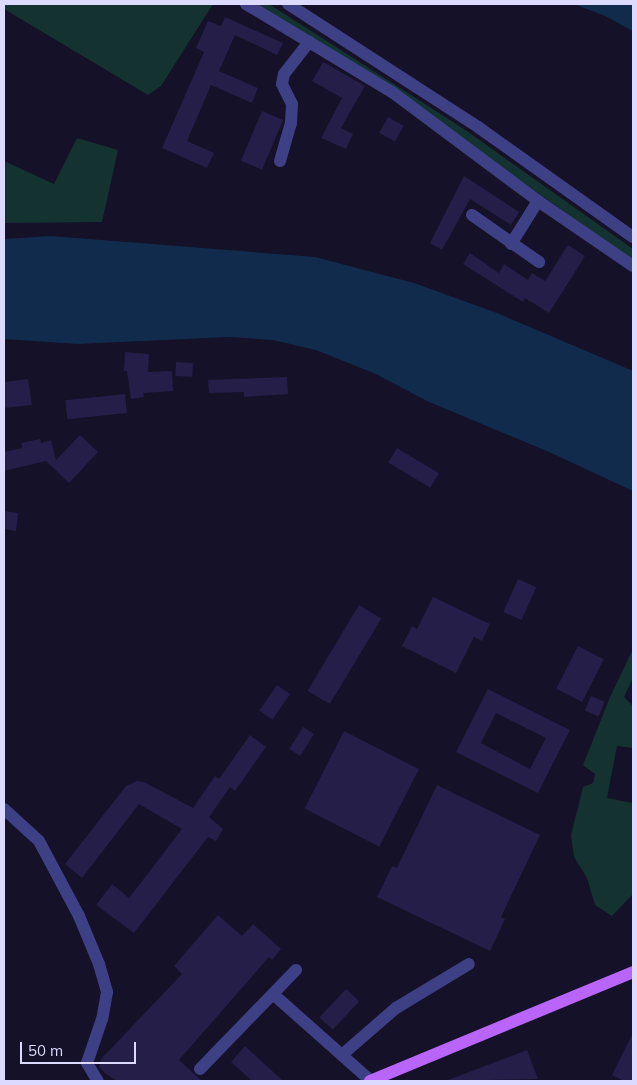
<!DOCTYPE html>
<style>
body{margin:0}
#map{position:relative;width:637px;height:1085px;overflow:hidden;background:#141128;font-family:Mulish,sans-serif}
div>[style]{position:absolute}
.green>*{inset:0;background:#14322f}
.water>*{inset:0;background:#112b4d}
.building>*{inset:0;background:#241e49;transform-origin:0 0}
.minor>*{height:12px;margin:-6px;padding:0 6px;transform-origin:6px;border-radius:6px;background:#3e4085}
.major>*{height:12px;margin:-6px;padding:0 6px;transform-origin:6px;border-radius:6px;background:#b965f9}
span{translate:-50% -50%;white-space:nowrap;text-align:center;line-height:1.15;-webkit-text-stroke:5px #141128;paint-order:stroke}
.frame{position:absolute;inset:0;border:5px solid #dcdafe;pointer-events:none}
.scale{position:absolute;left:20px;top:1042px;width:116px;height:22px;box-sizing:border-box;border:2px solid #dcdafe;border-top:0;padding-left:6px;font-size:15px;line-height:18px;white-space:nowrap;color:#dcdafe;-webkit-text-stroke:4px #141128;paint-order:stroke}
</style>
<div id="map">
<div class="green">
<div style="clip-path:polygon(4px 4px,213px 4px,161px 86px,148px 95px,4px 9px)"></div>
<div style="clip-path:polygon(252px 4px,269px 4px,464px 129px,633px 249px,633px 260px,408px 101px)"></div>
<div style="clip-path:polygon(77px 138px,118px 150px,102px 222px,4px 223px,4px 161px,54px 184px)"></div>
<div style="clip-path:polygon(633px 649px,633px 678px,624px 697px,633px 706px,633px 748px,617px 746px,607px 798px,633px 803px,633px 894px,612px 916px,595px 905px,587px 878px,574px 857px,571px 835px,583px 787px,593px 783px,595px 774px,583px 765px,610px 697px)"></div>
</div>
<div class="water">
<div style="clip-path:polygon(574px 4px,633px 4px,633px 31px,605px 16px)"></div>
<div style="clip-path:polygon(51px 236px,315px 257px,414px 283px,497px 313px,633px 371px,633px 491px,549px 452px,427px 401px,376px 374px,316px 350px,273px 340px,229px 337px,77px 344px,4px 339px,4px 239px)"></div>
</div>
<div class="building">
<div style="clip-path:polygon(225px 17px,283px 43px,277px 55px,235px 35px,219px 71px,258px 88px,252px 103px,211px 85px,187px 141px,214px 153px,207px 168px,162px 148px,204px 52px,196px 48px,208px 21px,221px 26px)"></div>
<div style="clip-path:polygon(323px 62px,365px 86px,341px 128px,353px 134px,346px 149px,321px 138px,342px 98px,312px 81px)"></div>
<div style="left:262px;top:111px;width:23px;height:54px;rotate:23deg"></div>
<div style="left:388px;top:117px;width:18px;height:18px;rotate:29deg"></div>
<div style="clip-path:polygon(464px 176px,519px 212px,511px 225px,470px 199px,442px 250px,430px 243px)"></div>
<div style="clip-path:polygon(568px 245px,585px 256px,549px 313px,525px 298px,523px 302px,463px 264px,470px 253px,499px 273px,504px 264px,528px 280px,532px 273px,545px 281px)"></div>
<div style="clip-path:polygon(125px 352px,149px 354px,148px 372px,172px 371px,173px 391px,143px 393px,144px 397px,131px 399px,127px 371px,124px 371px)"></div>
<div style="left:176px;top:362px;width:17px;height:14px;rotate:3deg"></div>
<div style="clip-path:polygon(287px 377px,288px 394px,244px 397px,244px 392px,209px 393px,208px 380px)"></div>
<div style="clip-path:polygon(28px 379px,32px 405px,4px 408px,4px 382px)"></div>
<div style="left:125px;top:394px;width:19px;height:60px;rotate:84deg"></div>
<div style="clip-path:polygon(80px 435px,98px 452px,69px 483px,46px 461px,4px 471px,4px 452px,22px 448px,21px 443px,40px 439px,41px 443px,51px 440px,56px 460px)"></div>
<div style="left:397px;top:448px;width:49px;height:17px;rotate:31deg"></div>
<div style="clip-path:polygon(4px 511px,18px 513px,16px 531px,4px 529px)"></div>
<div style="left:518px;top:579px;width:20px;height:36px;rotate:24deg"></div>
<div style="clip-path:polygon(433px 597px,490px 624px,482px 641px,474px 637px,456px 673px,402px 646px,412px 626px,417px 629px)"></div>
<div style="left:359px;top:605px;width:26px;height:100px;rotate:31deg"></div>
<div style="left:578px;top:646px;width:29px;height:48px;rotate:27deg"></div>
<div style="left:277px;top:685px;width:16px;height:31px;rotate:35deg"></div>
<div style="clip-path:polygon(evenodd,488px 689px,570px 730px,538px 793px,456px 752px,488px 689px,496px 713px,546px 738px,530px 769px,481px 743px,496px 713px)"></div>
<div style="left:591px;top:696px;width:15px;height:16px;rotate:23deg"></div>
<div style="left:303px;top:727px;width:13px;height:26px;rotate:32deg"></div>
<div style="left:344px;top:731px;width:84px;height:87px;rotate:27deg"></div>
<div style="clip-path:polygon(250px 735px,266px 747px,235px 791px,230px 787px,209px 817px,223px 829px,216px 841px,208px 837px,134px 933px,96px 905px,112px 884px,129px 898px,182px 829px,139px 804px,82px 878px,65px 864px,126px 786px,137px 781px,144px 782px,193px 808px,215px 776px,219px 779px)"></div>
<div style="clip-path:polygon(437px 785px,540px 835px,501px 917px,505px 919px,490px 951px,377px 897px,392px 866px,397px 868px)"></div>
<div style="clip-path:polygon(218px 915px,242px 936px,253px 924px,281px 949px,272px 960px,269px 957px,179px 1060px,202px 1081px,117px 1081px,106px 1074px,99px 1067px,101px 1059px,182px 974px,174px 966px)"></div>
<div style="left:346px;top:989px;width:18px;height:39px;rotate:43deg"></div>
<div style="clip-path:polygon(633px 1033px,633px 1081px,624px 1081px,612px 1075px)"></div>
<div style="clip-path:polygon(245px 1046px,283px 1081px,252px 1081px,231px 1062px)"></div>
<div style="clip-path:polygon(527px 1050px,538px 1079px,448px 1081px,448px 1080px)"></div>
</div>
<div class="minor">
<div style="left:246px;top:4px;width:170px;rotate:31.1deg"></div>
<div style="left:392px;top:92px;width:182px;rotate:36.7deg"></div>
<div style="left:538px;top:201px;width:115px;rotate:34.4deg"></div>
<div style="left:288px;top:4px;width:226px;rotate:32.9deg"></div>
<div style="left:478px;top:127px;width:190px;rotate:35.4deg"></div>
<div style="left:280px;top:161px;width:40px;rotate:-74deg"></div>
<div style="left:291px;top:123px;width:19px;rotate:-87deg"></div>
<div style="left:292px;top:104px;width:22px;rotate:-117deg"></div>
<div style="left:282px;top:84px;width:10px;rotate:-79deg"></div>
<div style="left:284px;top:74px;width:41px;rotate:-52deg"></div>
<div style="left:472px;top:215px;width:82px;rotate:35deg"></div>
<div style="left:511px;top:244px;width:51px;rotate:-57.9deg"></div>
<div style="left:4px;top:809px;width:47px;rotate:42.4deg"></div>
<div style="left:39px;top:841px;width:85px;rotate:61.9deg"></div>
<div style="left:79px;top:916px;width:52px;rotate:67.4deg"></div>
<div style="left:99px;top:964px;width:29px;rotate:74deg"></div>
<div style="left:107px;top:992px;width:27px;rotate:100deg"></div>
<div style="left:102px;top:1019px;width:46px;rotate:108.8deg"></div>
<div style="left:87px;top:1063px;width:21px;rotate:59deg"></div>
<div style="left:273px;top:994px;width:131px;rotate:41.6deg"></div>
<div style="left:343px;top:1054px;width:70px;rotate:-41deg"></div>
<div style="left:396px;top:1008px;width:85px;rotate:-31.1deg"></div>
<div style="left:200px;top:1069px;width:138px;rotate:-45.9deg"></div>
</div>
<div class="major">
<div style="left:370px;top:1081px;width:285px;rotate:-22.5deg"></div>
</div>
<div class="frame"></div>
<div class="scale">50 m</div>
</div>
